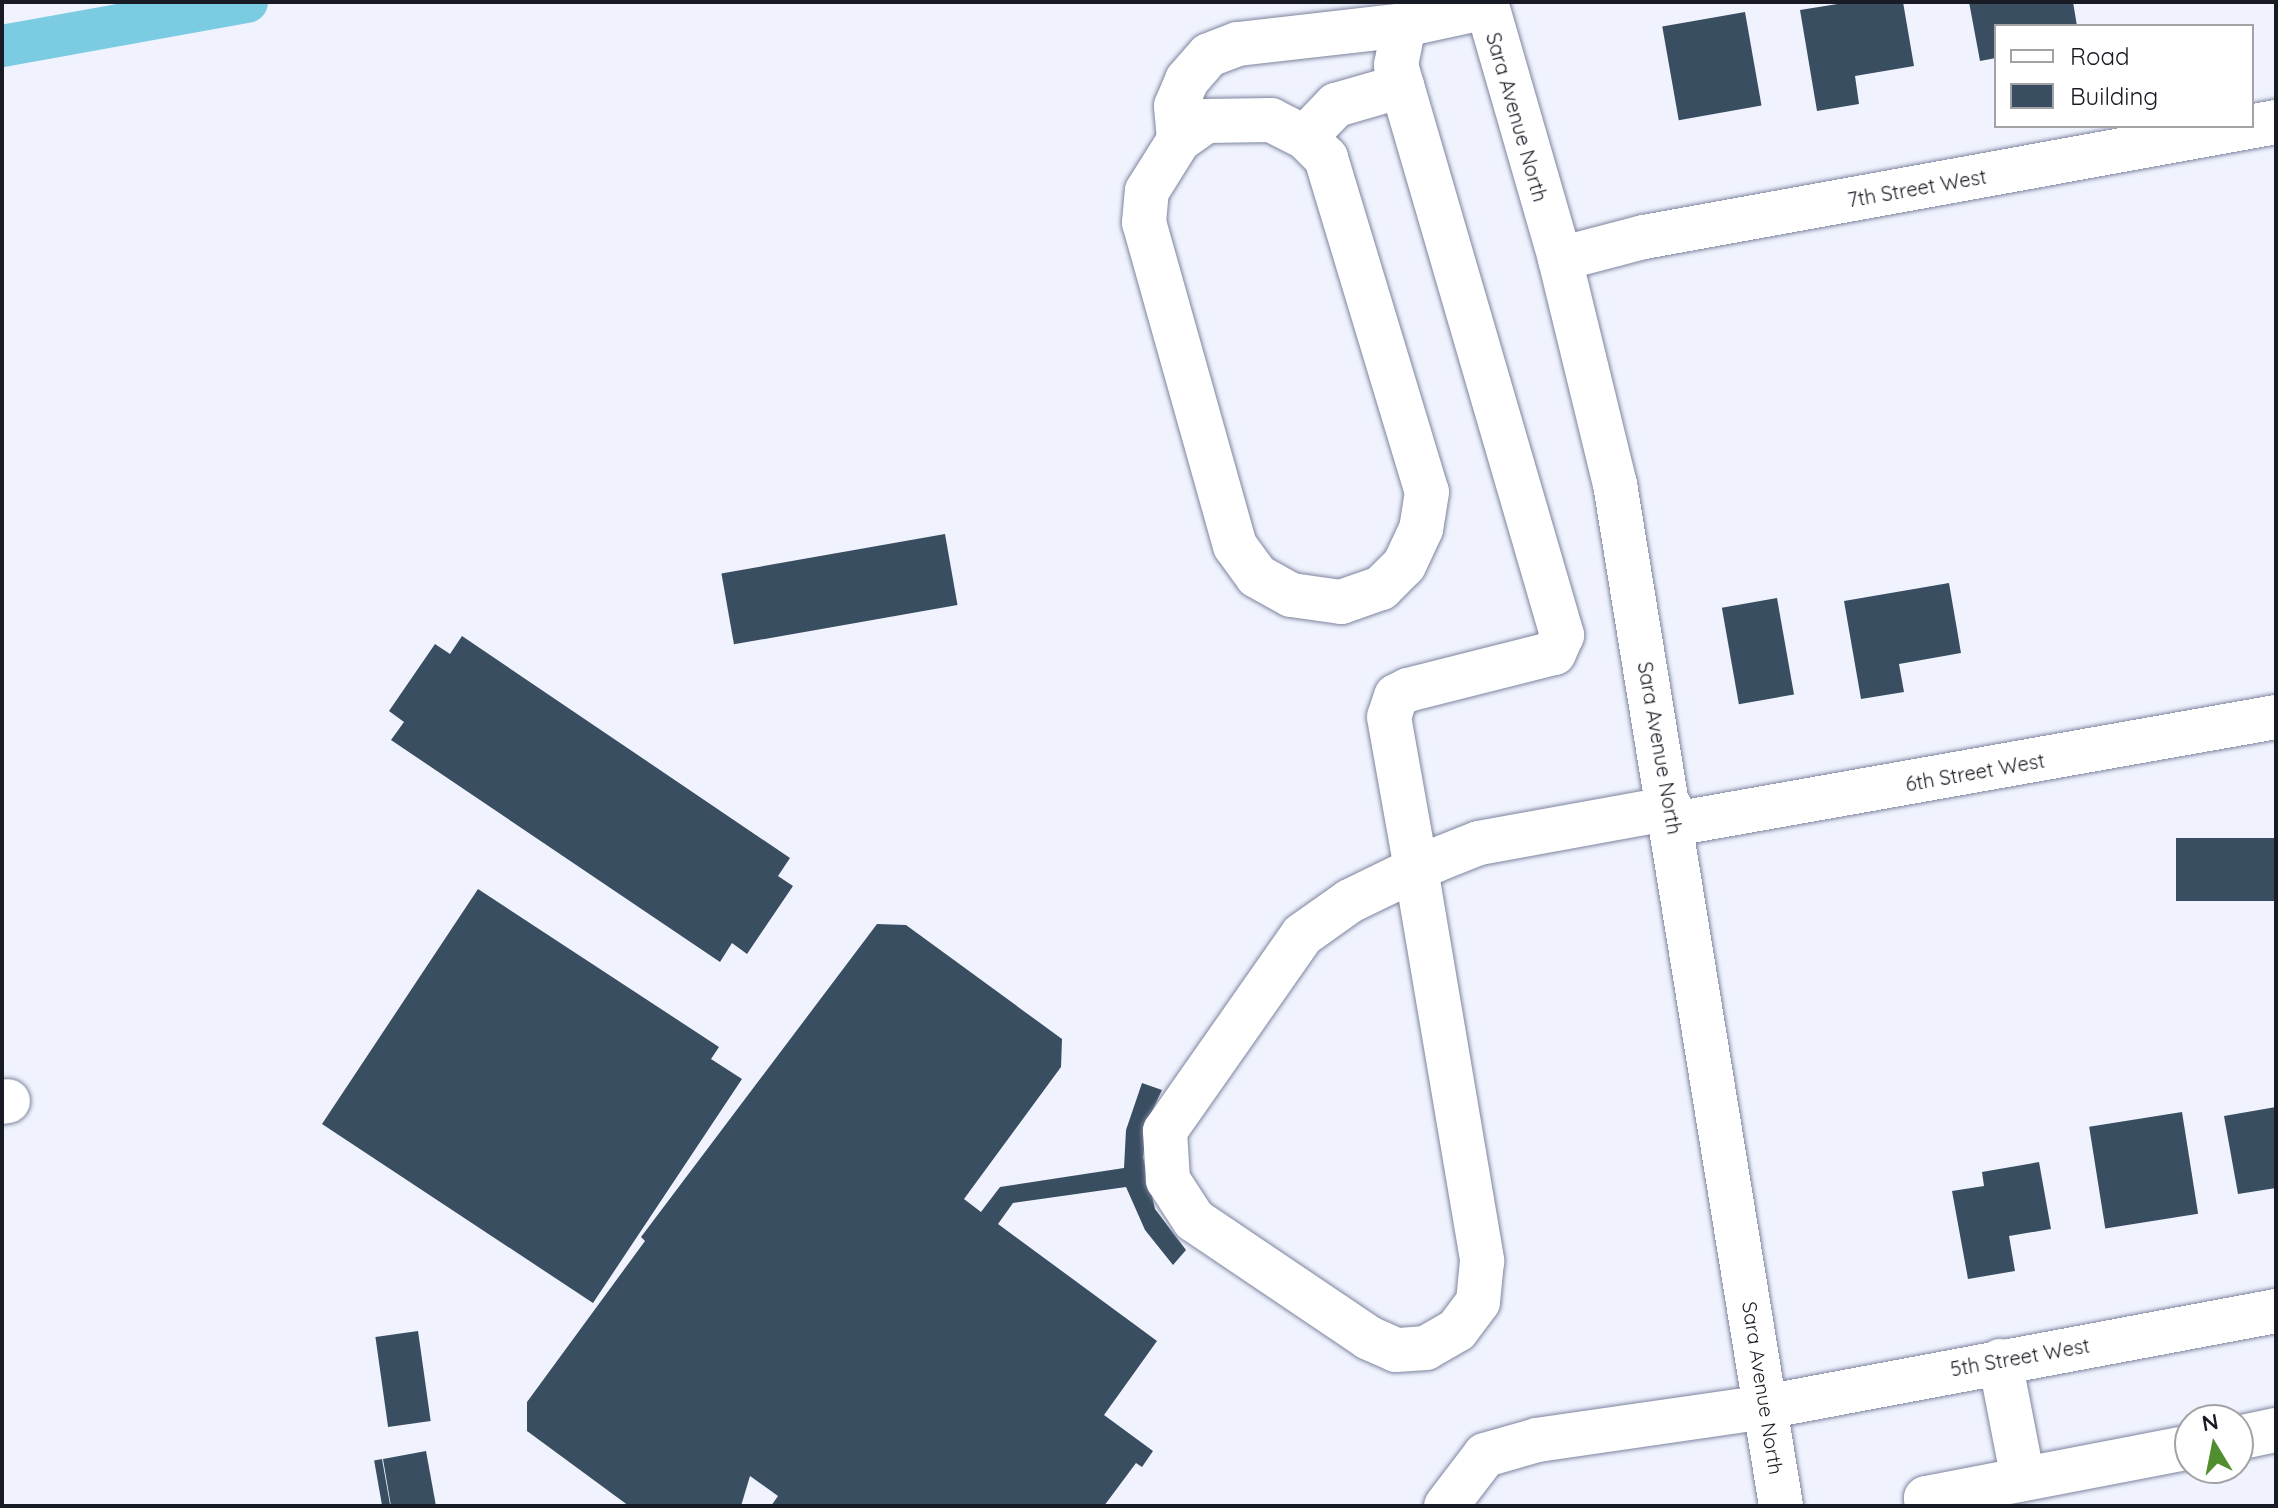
<!DOCTYPE html>
<style>
body{margin:0}
#map{position:relative;width:2278px;height:1508px;overflow:hidden;background:#f0f3fe;font-family:Quicksand,sans-serif}
div>[style]{position:absolute}
.canal>*{height:42px;margin:-21px;padding:0 21px;transform-origin:21px;border-radius:21px;background:#7bcbe3}
.building>*{inset:0;background:#3a4e61;transform-origin:0 0}
.roads{filter:drop-shadow(0 0 2px #7d849e) drop-shadow(0 0 2px #7d849e)}
.minor>*{height:44px;margin:-22px;padding:0 22px;transform-origin:22px;border-radius:22px;background:#fff}
span{translate:-50% -50%;white-space:nowrap;text-align:center;line-height:1.15;-webkit-text-stroke:8px #fff;paint-order:stroke}
.street-label{font-size:20px;color:#181a24}
.frame{position:absolute;inset:0;border:4px solid #181a24;pointer-events:none}
.legend{position:absolute;left:1994px;top:24px;width:260px;height:104px;box-sizing:border-box;background:#fff;border:2px solid #a3a3a7;margin:0;padding:10px 14px;list-style:none;font-size:24px;color:#181a24}
.legend li{display:flex;align-items:center;gap:16px;height:40px}
.legend b{width:40px;border:2px solid #a3a3a7}
.north{position:absolute;left:2174px;top:1404px;width:80px;height:80px;box-sizing:border-box;background:#fff;border:2px solid #a3a3a7;border-radius:50%;rotate:350deg;font-size:22px;font-weight:700;line-height:32px;text-align:center;color:#181a24}
.north::after{content:'';display:block;margin:auto;width:28px;height:36px;background:#508e2f;clip-path:polygon(50% 0,100% 100%,50% 72%,0 100%)}
</style>
<div id="map">
<div class="canal">
<div style="left:2px;top:46px;width:249px;rotate:-10.2deg"></div>
</div>
<div class="building">
<div style="clip-path:polygon(1850px 2px,1903px 2px,1914px 66px,1855px 76px,1859px 104px,1817px 111px,1800px 10px)"></div>
<div style="clip-path:polygon(1969px 2px,2073px 2px,2077px 26px,1996px 26px,1996px 58px,1980px 61px)"></div>
<div style="left:1745px;top:12px;width:95px;height:84px;rotate:80deg"></div>
<div style="left:945px;top:534px;width:72px;height:227px;rotate:80deg"></div>
<div style="clip-path:polygon(1949px 583px,1961px 653px,1899px 664px,1904px 692px,1861px 699px,1844px 601px)"></div>
<div style="left:1777px;top:598px;width:98px;height:56px;rotate:80deg"></div>
<div style="clip-path:polygon(462px 636px,790px 858px,778px 876px,793px 886px,747px 954px,732px 943px,720px 962px,391px 740px,404px 722px,389px 711px,435px 644px,450px 654px)"></div>
<div style="left:2276px;top:838px;width:63px;height:100px;rotate:90deg"></div>
<div style="clip-path:polygon(478px 889px,719px 1047px,711px 1059px,742px 1079px,593px 1303px,322px 1124px)"></div>
<div style="clip-path:polygon(877px 924px,906px 925px,1062px 1039px,1061px 1067px,964px 1199px,981px 1212px,1000px 1187px,1124px 1168px,1126px 1130px,1142px 1083px,1162px 1090px,1149px 1118px,1143px 1157px,1155px 1209px,1186px 1250px,1173px 1265px,1145px 1230px,1126px 1187px,1013px 1203px,998px 1224px,1157px 1341px,1104px 1415px,1153px 1451px,1142px 1467px,1136px 1463px,1104px 1506px,771px 1506px,778px 1496px,750px 1476px,741px 1506px,629px 1506px,527px 1431px,527px 1402px,645px 1241px,641px 1237px)"></div>
<div style="clip-path:polygon(2276px 1107px,2276px 1188px,2238px 1194px,2224px 1116px)"></div>
<div style="left:2182px;top:1112px;width:103px;height:94px;rotate:81deg"></div>
<div style="clip-path:polygon(2039px 1162px,2051px 1229px,2009px 1236px,2015px 1271px,1968px 1279px,1952px 1191px,1984px 1186px,1982px 1172px)"></div>
<div style="left:418px;top:1331px;width:91px;height:43px;rotate:82deg"></div>
<div style="clip-path:polygon(426px 1451px,436px 1506px,391px 1506px,383px 1459px)"></div>
<div style="left:382px;top:1459px;width:48px;height:8px;rotate:80deg"></div>
</div>
<div class="roads">
<div class="minor">
<div style="left:1486px;top:2px;width:267px;rotate:73.9deg"></div>
<div style="left:1560px;top:259px;width:232px;rotate:76.3deg"></div>
<div style="left:1615px;top:484px;width:1035px;rotate:80.77deg"></div>
<div style="left:1487px;top:7px;width:85px;rotate:167.8deg"></div>
<div style="left:1404px;top:25px;width:41px;rotate:101.3deg"></div>
<div style="left:1396px;top:65px;width:594px;rotate:73.76deg"></div>
<div style="left:1562px;top:635px;width:20px;rotate:114deg"></div>
<div style="left:1554px;top:653px;width:151px;rotate:165.8deg"></div>
<div style="left:1408px;top:690px;width:13px;rotate:153deg"></div>
<div style="left:1396px;top:696px;width:22px;rotate:108deg"></div>
<div style="left:1389px;top:717px;width:154px;rotate:79.9deg"></div>
<div style="left:1416px;top:869px;width:398px;rotate:80.4deg"></div>
<div style="left:1482px;top:1261px;width:41px;rotate:95.6deg"></div>
<div style="left:1478px;top:1302px;width:35px;rotate:127deg"></div>
<div style="left:1457px;top:1330px;width:36px;rotate:150deg"></div>
<div style="left:1426px;top:1348px;width:30px;rotate:176deg"></div>
<div style="left:1396px;top:1350px;width:30px;rotate:-156deg"></div>
<div style="left:1369px;top:1338px;width:211px;rotate:-146deg"></div>
<div style="left:1194px;top:1220px;width:48px;rotate:-123deg"></div>
<div style="left:1168px;top:1180px;width:49px;rotate:-93.5deg"></div>
<div style="left:1165px;top:1131px;width:239px;rotate:-55deg"></div>
<div style="left:1302px;top:935px;width:59px;rotate:-35.3deg"></div>
<div style="left:1350px;top:901px;width:73px;rotate:-25.9deg"></div>
<div style="left:1416px;top:869px;width:22px;rotate:-24deg"></div>
<div style="left:1436px;top:860px;width:46px;rotate:-21.6deg"></div>
<div style="left:1479px;top:843px;width:195px;rotate:-10.3deg"></div>
<div style="left:1305px;top:137px;width:45px;rotate:-45.9deg"></div>
<div style="left:1336px;top:105px;width:69px;rotate:-16.1deg"></div>
<div style="left:1179px;top:140px;width:33px;rotate:-35deg"></div>
<div style="left:1206px;top:121px;width:65px;rotate:-0.9deg"></div>
<div style="left:1271px;top:120px;width:38px;rotate:27deg"></div>
<div style="left:1305px;top:137px;width:30px;rotate:45deg"></div>
<div style="left:1326px;top:158px;width:349px;rotate:73.2deg"></div>
<div style="left:1427px;top:492px;width:37px;rotate:99deg"></div>
<div style="left:1421px;top:529px;width:40px;rotate:115deg"></div>
<div style="left:1404px;top:565px;width:33px;rotate:135deg"></div>
<div style="left:1381px;top:588px;width:42px;rotate:160.7deg"></div>
<div style="left:1341px;top:602px;width:50px;rotate:-172deg"></div>
<div style="left:1291px;top:595px;width:39px;rotate:-151deg"></div>
<div style="left:1257px;top:576px;width:37px;rotate:-126deg"></div>
<div style="left:1235px;top:546px;width:336px;rotate:-105.7deg"></div>
<div style="left:1144px;top:223px;width:32px;rotate:-85deg"></div>
<div style="left:1147px;top:191px;width:60px;rotate:-57.9deg"></div>
<div style="left:1179px;top:140px;width:34px;rotate:-95deg"></div>
<div style="left:1176px;top:106px;width:28px;rotate:-67deg"></div>
<div style="left:1187px;top:80px;width:33px;rotate:-49deg"></div>
<div style="left:1209px;top:55px;width:31px;rotate:-21deg"></div>
<div style="left:1238px;top:44px;width:167px;rotate:-6.5deg"></div>
<div style="left:1560px;top:259px;width:87px;rotate:-14.7deg"></div>
<div style="left:1644px;top:237px;width:642px;rotate:-10.31deg"></div>
<div style="left:1674px;top:824px;width:611px;rotate:-10.08deg"></div>
<div style="left:2px;top:1102px;width:6px;rotate:-9deg"></div>
<div style="left:2000px;top:1361px;width:120px;rotate:79deg"></div>
<div style="left:2238px;top:1438px;width:39px;rotate:-12deg"></div>
<div style="left:1446px;top:1506px;width:64px;rotate:-52.6deg"></div>
<div style="left:1485px;top:1455px;width:54px;rotate:-16.1deg"></div>
<div style="left:1537px;top:1440px;width:230px;rotate:-8.2deg"></div>
<div style="left:1765px;top:1407px;width:520px;rotate:-10.64deg"></div>
<div style="left:1927px;top:1506px;width:8px;rotate:-97deg"></div>
<div style="left:1926px;top:1498px;width:269px;rotate:-10.9deg"></div>
</div>
</div>
<div class="street-label">
<span style="left:1517px;top:117px;rotate:74deg">Sara Avenue North</span>
<span style="left:1917px;top:188px;rotate:-10deg">7th Street West</span>
<span style="left:1660px;top:748px;rotate:80deg">Sara Avenue North</span>
<span style="left:1975px;top:772px;rotate:-10deg">6th Street West</span>
<span style="left:2020px;top:1357px;rotate:-10deg">5th Street West</span>
<span style="left:1763px;top:1388px;rotate:81deg">Sara Avenue North</span>
</div>
<div class="frame"></div>
<ul class="legend">
<li><b style="height:10px;background:#fff"></b>Road</li>
<li><b style="height:22px;background:#3a4e61"></b>Building</li>
</ul>
<div class="north">N</div>
</div>
